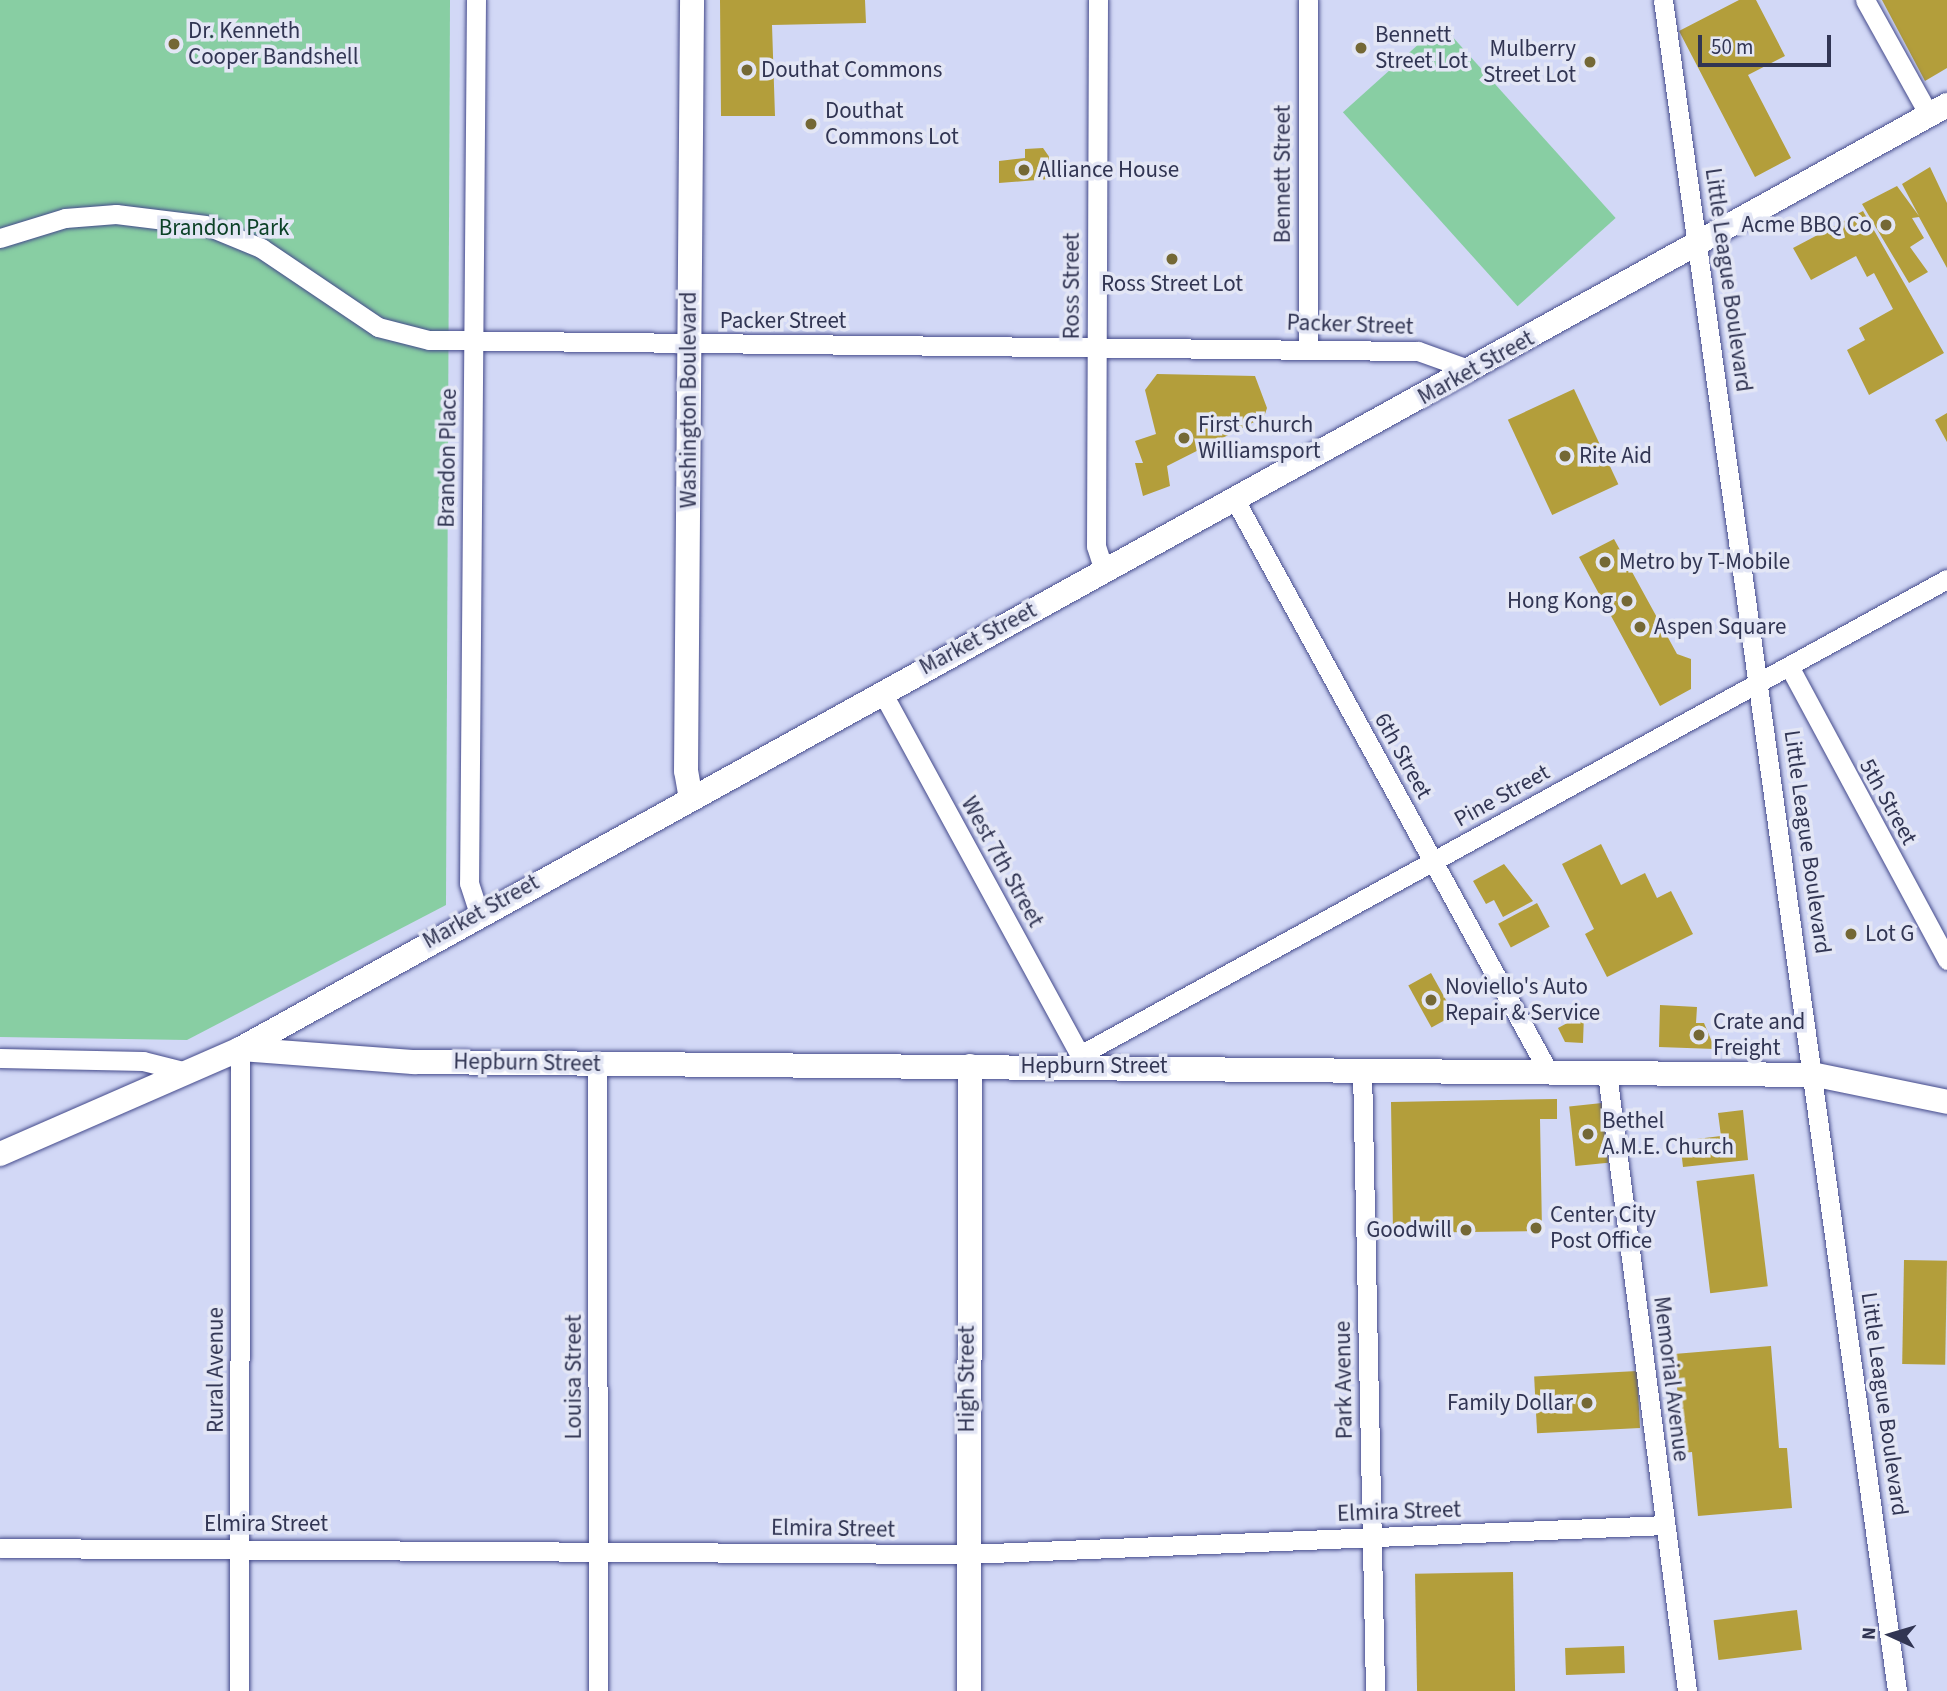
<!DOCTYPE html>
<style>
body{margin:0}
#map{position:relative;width:1947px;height:1691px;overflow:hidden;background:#d2d8f6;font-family:"Source Sans 3",sans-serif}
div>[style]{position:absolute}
.green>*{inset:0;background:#88cea3;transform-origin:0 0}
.building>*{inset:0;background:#b39e3b;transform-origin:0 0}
.roads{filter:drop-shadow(0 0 2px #444a8b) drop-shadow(0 0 2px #444a8b)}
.minor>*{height:19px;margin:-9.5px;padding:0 9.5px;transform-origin:9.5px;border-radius:9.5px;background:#fff}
.major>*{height:24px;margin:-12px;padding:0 12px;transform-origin:12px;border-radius:12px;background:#fff}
.dots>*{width:19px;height:19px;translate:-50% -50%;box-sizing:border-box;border:4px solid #e3e6f5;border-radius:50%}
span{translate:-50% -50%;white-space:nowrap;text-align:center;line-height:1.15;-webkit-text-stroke:7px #e3e6f5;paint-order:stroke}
.poi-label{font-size:23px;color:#313553}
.left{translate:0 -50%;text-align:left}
.right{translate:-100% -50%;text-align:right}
.street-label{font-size:23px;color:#313553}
.park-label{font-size:23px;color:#0c4227}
.north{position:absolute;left:1856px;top:1600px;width:70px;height:70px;-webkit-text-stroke:5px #e3e6f5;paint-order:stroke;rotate:274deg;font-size:19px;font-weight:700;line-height:28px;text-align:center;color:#313553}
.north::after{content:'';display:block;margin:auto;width:24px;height:32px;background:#313553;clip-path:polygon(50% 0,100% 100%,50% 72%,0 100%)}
.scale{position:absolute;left:1698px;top:35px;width:133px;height:32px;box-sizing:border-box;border:4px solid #313553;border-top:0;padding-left:9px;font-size:21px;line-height:24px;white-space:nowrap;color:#313553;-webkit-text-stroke:5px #e3e6f5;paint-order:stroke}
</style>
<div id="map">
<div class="green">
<div style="clip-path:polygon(0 0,450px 0,446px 905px,187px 1040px,0 1037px)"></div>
<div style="left:1441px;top:24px;width:261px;height:132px;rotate:48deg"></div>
</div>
<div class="building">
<div style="clip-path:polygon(720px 0,865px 0,866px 23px,772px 25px,775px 116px,721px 116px)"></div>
<div style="clip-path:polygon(1739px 0,1756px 0,1785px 56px,1748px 75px,1791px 158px,1755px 177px,1679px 31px)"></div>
<div style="clip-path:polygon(1882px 0,1947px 0,1947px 68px,1925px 81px)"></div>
<div style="clip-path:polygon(1043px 148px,1050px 158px,1049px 179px,999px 183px,999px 161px,1025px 158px,1025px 149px)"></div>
<div style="clip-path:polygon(1930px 167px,1947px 203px,1947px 268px,1919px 217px,1912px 218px,1924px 238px,1910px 247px,1928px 272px,1909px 283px,1862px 204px,1897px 186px,1919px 216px,1902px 184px)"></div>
<div style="clip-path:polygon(1863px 211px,1944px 353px,1869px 395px,1847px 350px,1865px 340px,1859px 328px,1893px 309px,1874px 273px,1867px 277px,1856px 256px,1811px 280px,1793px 248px)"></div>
<div style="clip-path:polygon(1157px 374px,1255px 376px,1267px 408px,1264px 417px,1167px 466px,1170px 486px,1143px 496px,1135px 463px,1143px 463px,1135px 441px,1156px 434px,1145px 390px)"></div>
<div style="left:1574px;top:389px;width:105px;height:73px;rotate:65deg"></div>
<div style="clip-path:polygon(1947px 413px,1947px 442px,1935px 420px)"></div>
<div style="clip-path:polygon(1614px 539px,1677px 654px,1691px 659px,1691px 689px,1660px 706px,1579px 557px)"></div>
<div style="clip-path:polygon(1601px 844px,1621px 885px,1645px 873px,1657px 898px,1671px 891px,1693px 934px,1607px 977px,1585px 934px,1594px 929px,1562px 864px)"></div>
<div style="clip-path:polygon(1504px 864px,1533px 901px,1503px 917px,1494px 900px,1486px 904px,1473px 881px)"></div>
<div style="left:1537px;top:903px;width:27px;height:44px;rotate:62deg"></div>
<div style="left:1431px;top:973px;width:48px;height:26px;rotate:61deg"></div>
<div style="clip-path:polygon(1660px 1005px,1697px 1007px,1696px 1023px,1704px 1023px,1715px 1049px,1659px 1047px)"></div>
<div style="clip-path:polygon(1584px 1014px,1583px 1043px,1565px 1042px,1558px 1028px)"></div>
<div style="clip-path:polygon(1557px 1099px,1557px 1119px,1540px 1119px,1542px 1231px,1393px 1233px,1391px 1102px)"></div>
<div style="left:1602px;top:1103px;width:60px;height:33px;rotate:84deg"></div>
<div style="clip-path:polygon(1743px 1110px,1748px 1160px,1683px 1167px,1680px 1141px,1721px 1136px,1718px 1113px)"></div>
<div style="left:1754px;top:1174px;width:113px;height:58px;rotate:83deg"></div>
<div style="left:1904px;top:1260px;width:43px;height:104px;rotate:1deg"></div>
<div style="clip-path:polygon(1771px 1346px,1779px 1448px,1787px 1448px,1792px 1508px,1698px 1516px,1692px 1452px,1683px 1453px,1674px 1354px)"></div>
<div style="left:1637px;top:1371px;width:57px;height:103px;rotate:87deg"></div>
<div style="left:1513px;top:1572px;width:119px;height:98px;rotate:89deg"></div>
<div style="left:1797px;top:1610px;width:40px;height:84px;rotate:83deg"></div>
<div style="left:1624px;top:1646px;width:27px;height:59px;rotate:88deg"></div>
</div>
<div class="roads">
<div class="minor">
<div style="left:476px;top:0;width:883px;rotate:90.45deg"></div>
<div style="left:469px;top:883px;width:33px;rotate:72deg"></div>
<div style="left:1098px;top:0;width:546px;rotate:90.21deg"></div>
<div style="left:1096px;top:546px;width:26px;rotate:72deg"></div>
<div style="left:1663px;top:0;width:1707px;rotate:82.12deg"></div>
<div style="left:1865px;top:0;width:132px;rotate:60.9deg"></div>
<div style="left:0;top:238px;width:68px;rotate:-17.1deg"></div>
<div style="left:65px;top:218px;width:51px;rotate:-4.5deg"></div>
<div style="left:116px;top:214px;width:90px;rotate:7deg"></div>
<div style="left:205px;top:225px;width:61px;rotate:22.3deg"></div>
<div style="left:261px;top:248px;width:141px;rotate:34deg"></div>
<div style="left:378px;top:327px;width:53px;rotate:14.3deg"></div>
<div style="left:429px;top:340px;width:989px;rotate:0.64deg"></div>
<div style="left:1418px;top:351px;width:56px;rotate:19.7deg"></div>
<div style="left:1308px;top:348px;width:348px;rotate:-90deg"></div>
<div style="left:1235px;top:500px;width:651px;rotate:61.27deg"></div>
<div style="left:1789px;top:666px;width:334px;rotate:61.7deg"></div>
<div style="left:882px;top:692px;width:413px;rotate:61.4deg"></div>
<div style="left:1080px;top:1055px;width:11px;rotate:90deg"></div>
<div style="left:1080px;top:1055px;width:989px;rotate:-28.77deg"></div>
<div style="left:0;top:1058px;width:143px;rotate:1.2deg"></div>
<div style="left:143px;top:1061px;width:45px;rotate:14deg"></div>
<div style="left:597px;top:1064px;width:627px;rotate:89.91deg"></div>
<div style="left:1362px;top:1069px;width:622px;rotate:88.8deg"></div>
<div style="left:1607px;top:1073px;width:623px;rotate:82.62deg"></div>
<div style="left:0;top:1548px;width:968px;rotate:0.36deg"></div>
<div style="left:968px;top:1554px;width:698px;rotate:-2.38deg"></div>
<div style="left:239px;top:1691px;width:642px;rotate:-89.91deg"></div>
</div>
<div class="major">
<div style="left:691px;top:799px;width:28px;rotate:-100deg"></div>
<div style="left:686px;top:771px;width:771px;rotate:-89.55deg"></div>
<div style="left:240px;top:1049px;width:174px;rotate:4.3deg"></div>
<div style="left:414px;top:1062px;width:1402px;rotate:0.53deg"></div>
<div style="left:1816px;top:1075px;width:134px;rotate:11.6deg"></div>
<div style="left:0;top:1154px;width:262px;rotate:-23.6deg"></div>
<div style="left:240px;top:1049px;width:1951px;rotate:-28.94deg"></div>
<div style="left:969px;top:1691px;width:625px;rotate:-89.91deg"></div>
</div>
</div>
<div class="dots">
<div style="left:174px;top:44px;background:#746835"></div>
<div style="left:1361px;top:48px;background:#746835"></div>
<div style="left:1590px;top:62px;background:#746835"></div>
<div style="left:747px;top:70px;background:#746835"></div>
<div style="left:811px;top:124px;background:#746835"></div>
<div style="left:1024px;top:170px;background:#746835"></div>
<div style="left:1886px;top:225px;background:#746835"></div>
<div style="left:1172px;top:259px;background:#746835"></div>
<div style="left:1184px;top:438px;background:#746835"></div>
<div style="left:1565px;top:456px;background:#746835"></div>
<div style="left:1605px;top:562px;background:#746835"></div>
<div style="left:1627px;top:601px;background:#746835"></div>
<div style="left:1640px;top:627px;background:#746835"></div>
<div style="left:1851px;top:934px;background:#746835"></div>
<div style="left:1431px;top:1000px;background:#746835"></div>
<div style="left:1699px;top:1035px;background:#746835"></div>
<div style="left:1588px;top:1134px;background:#746835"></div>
<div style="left:1536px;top:1228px;background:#746835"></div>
<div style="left:1466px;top:1230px;background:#746835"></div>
<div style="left:1587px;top:1403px;background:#746835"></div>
</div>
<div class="poi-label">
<span class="left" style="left:188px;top:44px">Dr. Kenneth<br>Cooper Bandshell</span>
<span class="left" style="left:1375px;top:48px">Bennett<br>Street Lot</span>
<span class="right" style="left:1576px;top:62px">Mulberry<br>Street Lot</span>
<span class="left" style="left:761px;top:70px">Douthat Commons</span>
<span class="left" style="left:825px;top:124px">Douthat<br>Commons Lot</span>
<span class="left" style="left:1038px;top:170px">Alliance House</span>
<span class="right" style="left:1872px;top:225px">Acme BBQ Co</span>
<span style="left:1172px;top:284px">Ross Street Lot</span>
<span class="left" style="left:1198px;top:438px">First Church<br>Williamsport</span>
<span class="left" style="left:1579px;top:456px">Rite Aid</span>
<span class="left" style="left:1619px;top:562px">Metro by T-Mobile</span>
<span class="right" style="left:1613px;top:601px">Hong Kong</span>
<span class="left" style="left:1654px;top:627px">Aspen Square</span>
<span class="left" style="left:1865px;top:934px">Lot G</span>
<span class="left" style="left:1445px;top:1000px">Noviello's Auto<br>Repair &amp; Service</span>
<span class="left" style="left:1713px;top:1035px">Crate and<br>Freight</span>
<span class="left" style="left:1602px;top:1134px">Bethel<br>A.M.E. Church</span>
<span class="left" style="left:1550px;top:1228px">Center City<br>Post Office</span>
<span class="right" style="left:1452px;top:1230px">Goodwill</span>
<span class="right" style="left:1573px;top:1403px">Family Dollar</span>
</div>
<div class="street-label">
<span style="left:1283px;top:174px;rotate:-90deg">Bennett Street</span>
<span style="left:1728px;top:280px;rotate:82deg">Little League Boulevard</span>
<span style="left:1072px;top:286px;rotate:-90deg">Ross Street</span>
<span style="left:783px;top:321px">Packer Street</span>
<span style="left:1350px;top:325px;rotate:2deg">Packer Street</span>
<span style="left:1476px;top:368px;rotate:-29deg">Market Street</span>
<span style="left:689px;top:400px;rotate:-90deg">Washington Boulevard</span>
<span style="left:448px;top:458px;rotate:-89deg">Brandon Place</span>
<span style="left:978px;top:639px;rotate:-28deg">Market Street</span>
<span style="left:1403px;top:756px;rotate:61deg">6th Street</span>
<span style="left:1502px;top:796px;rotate:-29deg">Pine Street</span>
<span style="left:1888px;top:802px;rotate:61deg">5th Street</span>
<span style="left:1807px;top:842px;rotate:82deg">Little League Boulevard</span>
<span style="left:1002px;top:862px;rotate:61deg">West 7th Street</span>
<span style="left:481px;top:912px;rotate:-29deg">Market Street</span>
<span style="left:527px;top:1063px;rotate:1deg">Hepburn Street</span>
<span style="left:1094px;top:1066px">Hepburn Street</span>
<span style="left:216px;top:1370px;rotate:-90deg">Rural Avenue</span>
<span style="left:574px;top:1377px;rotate:-90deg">Louisa Street</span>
<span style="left:967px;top:1379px;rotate:-90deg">High Street</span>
<span style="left:1671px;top:1379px;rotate:83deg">Memorial Avenue</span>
<span style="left:1344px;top:1380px;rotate:-91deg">Park Avenue</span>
<span style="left:1884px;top:1404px;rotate:82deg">Little League Boulevard</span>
<span style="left:1399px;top:1512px;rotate:-2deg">Elmira Street</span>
<span style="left:266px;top:1524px">Elmira Street</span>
<span style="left:833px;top:1529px;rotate:1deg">Elmira Street</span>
</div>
<div class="park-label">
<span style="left:224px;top:228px">Brandon Park</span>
</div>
<div class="north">N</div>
<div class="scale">50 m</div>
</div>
